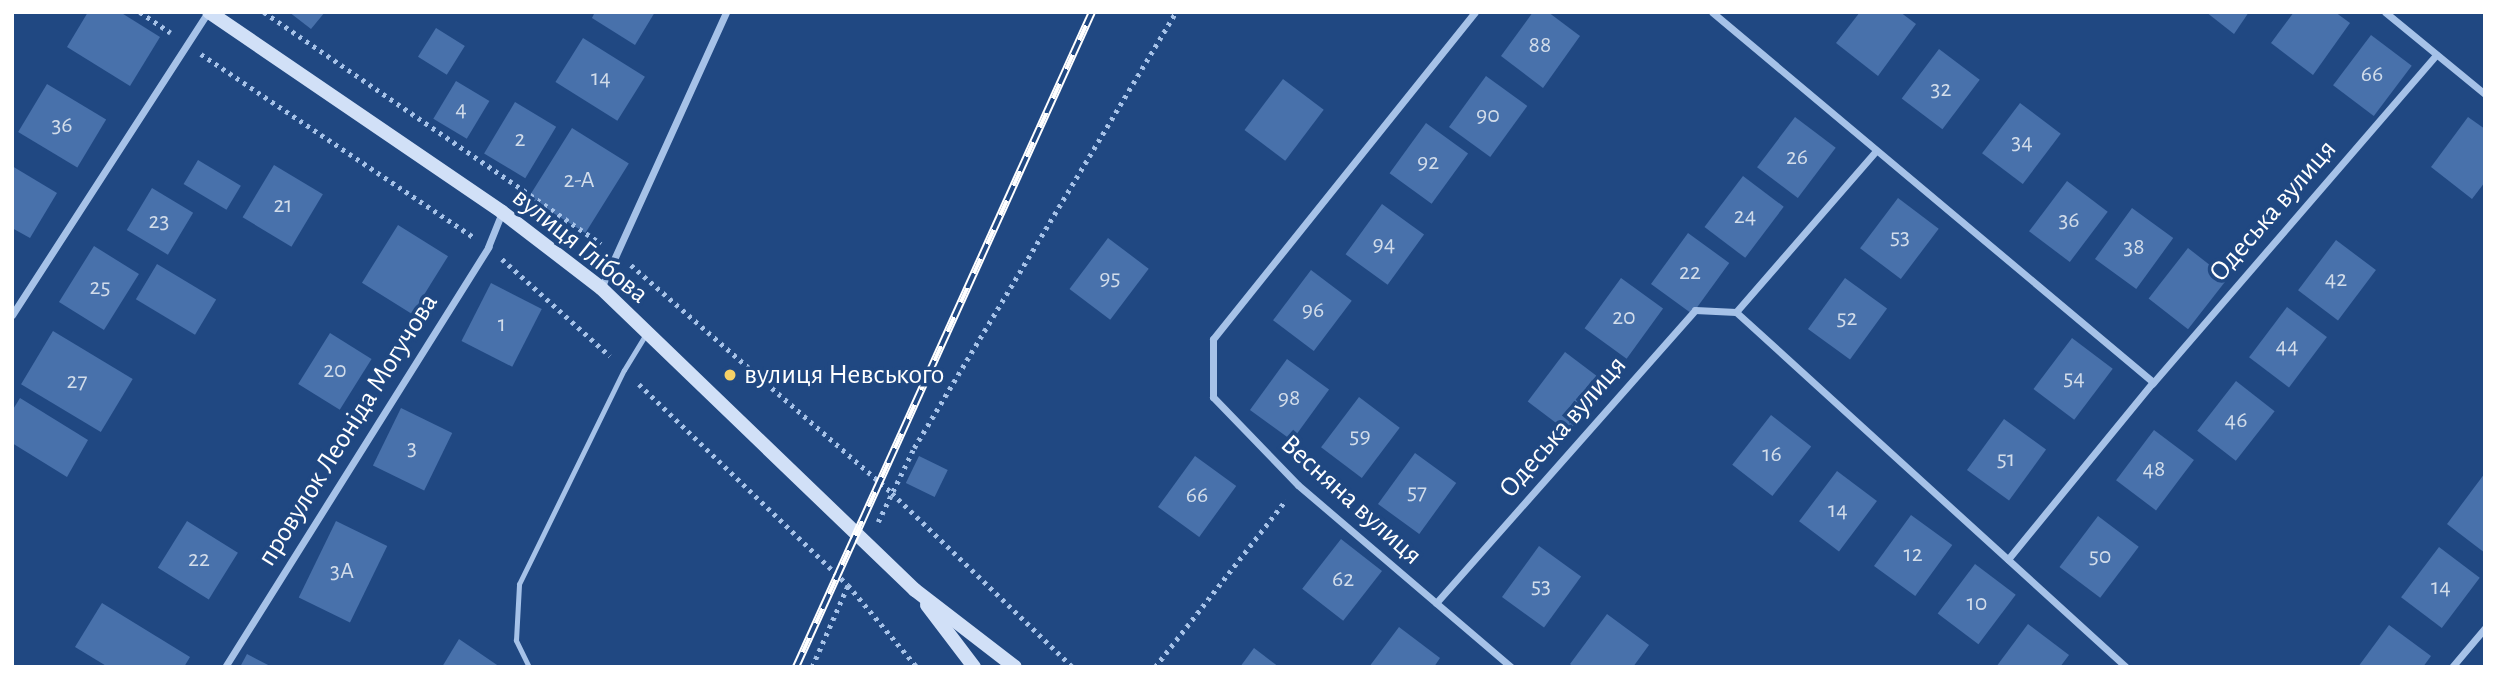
<!DOCTYPE html>
<meta charset="utf-8">
<style>
body{margin:0}
#map{position:relative;width:2497px;height:679px;overflow:hidden;background:#204882;font-family:"Alegreya Sans",sans-serif}
div>[style]{position:absolute}
.building>*{inset:0;background:#4871ab;transform-origin:0 0}
.path>*{height:4.5px;margin-top:-2.25px;transform-origin:0;background:repeating-linear-gradient(90deg,#a6c2e8 0 3.5px,transparent 0 8.5px)}
.service>*{height:5px;margin:-2.5px;padding:0 2.5px;transform-origin:2.5px;border-radius:2.5px;background:#a6c2e8}
.minor>*{height:7px;margin:-3.5px;padding:0 3.5px;transform-origin:3.5px;border-radius:3.5px;background:#a6c2e8}
.secondary>*{height:14px;margin:-7px;padding:0 7px;transform-origin:7px;border-radius:7px;background:#d1e0f7}
.rail>*{height:8px;margin-top:-4px;transform-origin:0;background:repeating-linear-gradient(90deg,#204882 0 16px,#fff 0 32px);box-sizing:border-box;border-block:2px solid #fff}
.dots>*{width:19px;height:19px;translate:-50% -50%;box-sizing:border-box;border:4px solid #204882;border-radius:50%}
span{translate:-50% -50%;white-space:nowrap;text-align:center;line-height:1.15;-webkit-text-stroke:7px #204882;paint-order:stroke}
.number-label{font-size:24px;color:#d1dcea}
.number-label span{-webkit-text-stroke-width:0}
.street-label{font-size:28px;color:#fff}
.poi-label{font-size:28px;color:#fff}
.left{translate:0 -50%;text-align:left}
.frame{position:absolute;inset:0;border:14px solid #fff;pointer-events:none}
</style>
<div id="map">
<div class="building">
<div style="clip-path:polygon(88px 12px,120px 12px,160px 37px,130px 86px,67px 47px)"></div>
<div style="clip-path:polygon(289px 12px,325px 12px,311px 29px)"></div>
<div style="clip-path:polygon(595px 12px,655px 12px,635px 45px,592px 18px)"></div>
<div style="clip-path:polygon(1533px 12px,1548px 12px,1580px 36px,1543px 88px,1501px 56px)"></div>
<div style="clip-path:polygon(1860px 12px,1900px 12px,1916px 24px,1878px 76px,1836px 43px)"></div>
<div style="clip-path:polygon(2206px 12px,2249px 12px,2234px 34px)"></div>
<div style="clip-path:polygon(2294px 12px,2335px 12px,2350px 23px,2313px 75px,2271px 43px)"></div>
<div style="left:436px;top:28px;width:34px;height:34px;rotate:32deg"></div>
<div style="left:2371px;top:35px;width:51px;height:63px;rotate:37deg"></div>
<div style="left:583px;top:38px;width:73px;height:52px;rotate:32deg"></div>
<div style="left:1939px;top:49px;width:51px;height:62px;rotate:37deg"></div>
<div style="left:1486px;top:76px;width:51px;height:63px;rotate:36deg"></div>
<div style="left:1283px;top:79px;width:51px;height:64px;rotate:37deg"></div>
<div style="left:456px;top:81px;width:39px;height:44px;rotate:31deg"></div>
<div style="left:47px;top:84px;width:69px;height:56px;rotate:31deg"></div>
<div style="left:515px;top:102px;width:48px;height:60px;rotate:31deg"></div>
<div style="left:2020px;top:103px;width:51px;height:63px;rotate:37deg"></div>
<div style="left:1795px;top:117px;width:51px;height:63px;rotate:37deg"></div>
<div style="clip-path:polygon(2468px 117px,2485px 129px,2485px 182px,2472px 199px,2431px 167px)"></div>
<div style="left:1426px;top:123px;width:52px;height:62px;rotate:36deg"></div>
<div style="left:572px;top:128px;width:67px;height:82px;rotate:32deg"></div>
<div style="left:198px;top:160px;width:50px;height:28px;rotate:31deg"></div>
<div style="left:274px;top:165px;width:57px;height:61px;rotate:31deg"></div>
<div style="clip-path:polygon(12px 166px,57px 193px,30px 238px,12px 228px)"></div>
<div style="left:1743px;top:176px;width:51px;height:64px;rotate:37deg"></div>
<div style="left:2067px;top:181px;width:51px;height:63px;rotate:37deg"></div>
<div style="left:152px;top:188px;width:48px;height:49px;rotate:31deg"></div>
<div style="left:1898px;top:198px;width:51px;height:63px;rotate:37deg"></div>
<div style="left:1382px;top:204px;width:52px;height:62px;rotate:36deg"></div>
<div style="left:2132px;top:208px;width:51px;height:63px;rotate:36deg"></div>
<div style="left:398px;top:225px;width:59px;height:68px;rotate:32deg"></div>
<div style="left:1688px;top:233px;width:51px;height:63px;rotate:36deg"></div>
<div style="left:1108px;top:238px;width:51px;height:64px;rotate:37deg"></div>
<div style="left:2336px;top:240px;width:50px;height:63px;rotate:37deg"></div>
<div style="left:94px;top:246px;width:53px;height:66px;rotate:32deg"></div>
<div style="left:2188px;top:248px;width:50px;height:64px;rotate:38deg"></div>
<div style="left:157px;top:264px;width:69px;height:41px;rotate:31deg"></div>
<div style="left:1311px;top:270px;width:51px;height:63px;rotate:37deg"></div>
<div style="left:1621px;top:278px;width:52px;height:62px;rotate:36deg"></div>
<div style="left:1845px;top:278px;width:52px;height:63px;rotate:36deg"></div>
<div style="left:491px;top:283px;width:57px;height:65px;rotate:27deg"></div>
<div style="left:2287px;top:307px;width:50px;height:63px;rotate:37deg"></div>
<div style="left:53px;top:331px;width:93px;height:62px;rotate:31deg"></div>
<div style="left:330px;top:333px;width:49px;height:60px;rotate:32deg"></div>
<div style="left:2072px;top:338px;width:51px;height:64px;rotate:37deg"></div>
<div style="left:1565px;top:352px;width:51px;height:62px;rotate:37deg"></div>
<div style="left:1287px;top:359px;width:52px;height:63px;rotate:36deg"></div>
<div style="left:2236px;top:381px;width:49px;height:63px;rotate:38deg"></div>
<div style="left:1359px;top:397px;width:51px;height:63px;rotate:37deg"></div>
<div style="clip-path:polygon(20px 398px,88px 440px,67px 477px,12px 443px,12px 411px)"></div>
<div style="left:401px;top:408px;width:57px;height:64px;rotate:26deg"></div>
<div style="left:1771px;top:415px;width:51px;height:63px;rotate:38deg"></div>
<div style="left:2004px;top:419px;width:52px;height:63px;rotate:36deg"></div>
<div style="left:2154px;top:430px;width:50px;height:63px;rotate:37deg"></div>
<div style="left:1415px;top:453px;width:51px;height:63px;rotate:36deg"></div>
<div style="left:919px;top:456px;width:32px;height:30px;rotate:26deg"></div>
<div style="left:1195px;top:456px;width:51px;height:63px;rotate:36deg"></div>
<div style="left:1837px;top:471px;width:50px;height:63px;rotate:37deg"></div>
<div style="clip-path:polygon(2485px 473px,2485px 553px,2447px 524px)"></div>
<div style="left:1911px;top:515px;width:51px;height:63px;rotate:36deg"></div>
<div style="left:2098px;top:516px;width:51px;height:64px;rotate:37deg"></div>
<div style="left:187px;top:521px;width:60px;height:55px;rotate:32deg"></div>
<div style="left:336px;top:521px;width:57px;height:85px;rotate:26deg"></div>
<div style="left:1341px;top:539px;width:52px;height:63px;rotate:38deg"></div>
<div style="left:1539px;top:546px;width:52px;height:63px;rotate:36deg"></div>
<div style="left:2439px;top:547px;width:51px;height:63px;rotate:37deg"></div>
<div style="left:1975px;top:564px;width:51px;height:62px;rotate:37deg"></div>
<div style="clip-path:polygon(102px 603px,190px 657px,184px 667px,108px 667px,75px 647px)"></div>
<div style="clip-path:polygon(1607px 614px,1649px 645px,1633px 667px,1573px 667px,1570px 664px)"></div>
<div style="clip-path:polygon(2028px 624px,2069px 655px,2060px 667px,1996px 667px)"></div>
<div style="clip-path:polygon(2389px 625px,2431px 656px,2423px 667px,2358px 667px)"></div>
<div style="clip-path:polygon(1399px 627px,1440px 658px,1434px 667px,1369px 667px)"></div>
<div style="clip-path:polygon(459px 639px,500px 667px,442px 667px)"></div>
<div style="clip-path:polygon(1254px 648px,1279px 667px,1240px 667px)"></div>
<div style="clip-path:polygon(247px 654px,272px 667px,240px 667px)"></div>
</div>
<div class="path">
<div style="left:140px;top:12px;width:37px;rotate:34deg"></div>
<div style="left:264px;top:12px;width:409px;rotate:34.5deg"></div>
<div style="left:201px;top:54px;width:328px;rotate:33.9deg"></div>
<div style="left:502px;top:259px;width:145px;rotate:41.9deg"></div>
<div style="left:631px;top:265px;width:347px;rotate:41.1deg"></div>
<div style="left:892px;top:493px;width:251px;rotate:43.9deg"></div>
<div style="left:639px;top:384px;width:290px;rotate:43.9deg"></div>
<div style="left:848px;top:585px;width:107px;rotate:49.9deg"></div>
<div style="left:878px;top:522px;width:82px;rotate:-64.1deg"></div>
<div style="left:914px;top:448px;width:509px;rotate:-59deg"></div>
<div style="left:812px;top:667px;width:90px;rotate:-66.3deg"></div>
<div style="left:1155px;top:667px;width:212px;rotate:-51.9deg"></div>
</div>
<div class="service">
<div style="left:529px;top:667px;width:30px;rotate:-116deg"></div>
<div style="left:516px;top:640px;width:56px;rotate:-86.9deg"></div>
<div style="left:519px;top:584px;width:238px;rotate:-63.9deg"></div>
<div style="left:624px;top:370px;width:42px;rotate:-58.6deg"></div>
</div>
<div class="minor">
<div style="left:1475px;top:12px;width:419px;rotate:128.7deg"></div>
<div style="left:1213px;top:339px;width:58px;rotate:90deg"></div>
<div style="left:1213px;top:397px;width:122px;rotate:46deg"></div>
<div style="left:1298px;top:485px;width:280px;rotate:40.5deg"></div>
<div style="left:1712px;top:12px;width:576px;rotate:40deg"></div>
<div style="left:2153px;top:382px;width:229px;rotate:129.3deg"></div>
<div style="left:2385px;top:12px;width:129px;rotate:39.4deg"></div>
<div style="left:1875px;top:152px;width:212px;rotate:131deg"></div>
<div style="left:1736px;top:312px;width:527px;rotate:42.31deg"></div>
<div style="left:601px;top:288px;width:303px;rotate:-65.6deg"></div>
<div style="left:12px;top:315px;width:361px;rotate:-57.1deg"></div>
<div style="left:2152px;top:384px;width:435px;rotate:-49.2deg"></div>
<div style="left:1436px;top:603px;width:391px;rotate:-48.5deg"></div>
<div style="left:1695px;top:310px;width:41px;rotate:2.8deg"></div>
<div style="left:225px;top:667px;width:496px;rotate:-57.9deg"></div>
<div style="left:488px;top:247px;width:38px;rotate:-68deg"></div>
<div style="left:2452px;top:667px;width:51px;rotate:-49.8deg"></div>
</div>
<div class="secondary">
<div style="left:209px;top:12px;width:355px;rotate:34.3deg"></div>
<div style="left:502px;top:212px;width:125px;rotate:37.5deg"></div>
<div style="left:601px;top:288px;width:436px;rotate:43.9deg"></div>
<div style="left:915px;top:590px;width:126px;rotate:37.6deg"></div>
<div style="left:927px;top:605px;width:78px;rotate:52.8deg"></div>
</div>
<div class="rail">
<div style="left:796px;top:667px;width:719px;rotate:-65.68deg"></div>
</div>
<div class="dots">
<div style="left:730px;top:375px;background:#f6d066"></div>
</div>
<div class="number-label">
<span style="left:1540px;top:46px">88</span>
<span style="left:2372px;top:75px">66</span>
<span style="left:601px;top:79px">14</span>
<span style="left:1941px;top:90px">32</span>
<span style="left:461px;top:110px">4</span>
<span style="left:1488px;top:116px">90</span>
<span style="left:62px;top:126px">36</span>
<span style="left:520px;top:140px">2</span>
<span style="left:2022px;top:143px">34</span>
<span style="left:1797px;top:158px">26</span>
<span style="left:1428px;top:163px">92</span>
<span style="left:579px;top:181px">2-А</span>
<span style="left:283px;top:206px">21</span>
<span style="left:1745px;top:217px">24</span>
<span style="left:2069px;top:221px">36</span>
<span style="left:159px;top:222px">23</span>
<span style="left:1900px;top:238px">53</span>
<span style="left:1384px;top:245px">94</span>
<span style="left:2134px;top:248px">38</span>
<span style="left:1690px;top:273px">22</span>
<span style="left:1110px;top:279px">95</span>
<span style="left:2336px;top:280px">42</span>
<span style="left:100px;top:288px">25</span>
<span style="left:1313px;top:311px">96</span>
<span style="left:1624px;top:318px">20</span>
<span style="left:1847px;top:319px">52</span>
<span style="left:502px;top:325px">1</span>
<span style="left:2287px;top:347px">44</span>
<span style="left:335px;top:371px">20</span>
<span style="left:2074px;top:379px">54</span>
<span style="left:77px;top:382px">27</span>
<span style="left:1289px;top:399px">98</span>
<span style="left:2236px;top:421px">46</span>
<span style="left:1360px;top:437px">59</span>
<span style="left:412px;top:449px">3</span>
<span style="left:1772px;top:455px">16</span>
<span style="left:2006px;top:460px">51</span>
<span style="left:2154px;top:470px">48</span>
<span style="left:1417px;top:493px">57</span>
<span style="left:1197px;top:496px">66</span>
<span style="left:1838px;top:511px">14</span>
<span style="left:1913px;top:555px">12</span>
<span style="left:2100px;top:557px">50</span>
<span style="left:199px;top:560px">22</span>
<span style="left:342px;top:572px">3А</span>
<span style="left:1343px;top:580px">62</span>
<span style="left:1541px;top:587px">53</span>
<span style="left:2441px;top:588px">14</span>
<span style="left:1977px;top:604px">10</span>
</div>
<div class="street-label">
<span style="left:2273px;top:211px;rotate:-49deg">Одеська вулиця</span>
<span style="left:580px;top:246px;rotate:39deg">вулиця Глібова</span>
<span style="left:1563px;top:427px;rotate:-49deg">Одеська вулиця</span>
<span style="left:348px;top:430px;rotate:-58deg">провулок Леоніда Могучова</span>
<span style="left:1351px;top:500px;rotate:42deg">Весняна вулиця</span>
</div>
<div class="poi-label">
<span class="left" style="left:744px;top:375px">вулиця Невського</span>
</div>
<div class="frame"></div>
</div>
